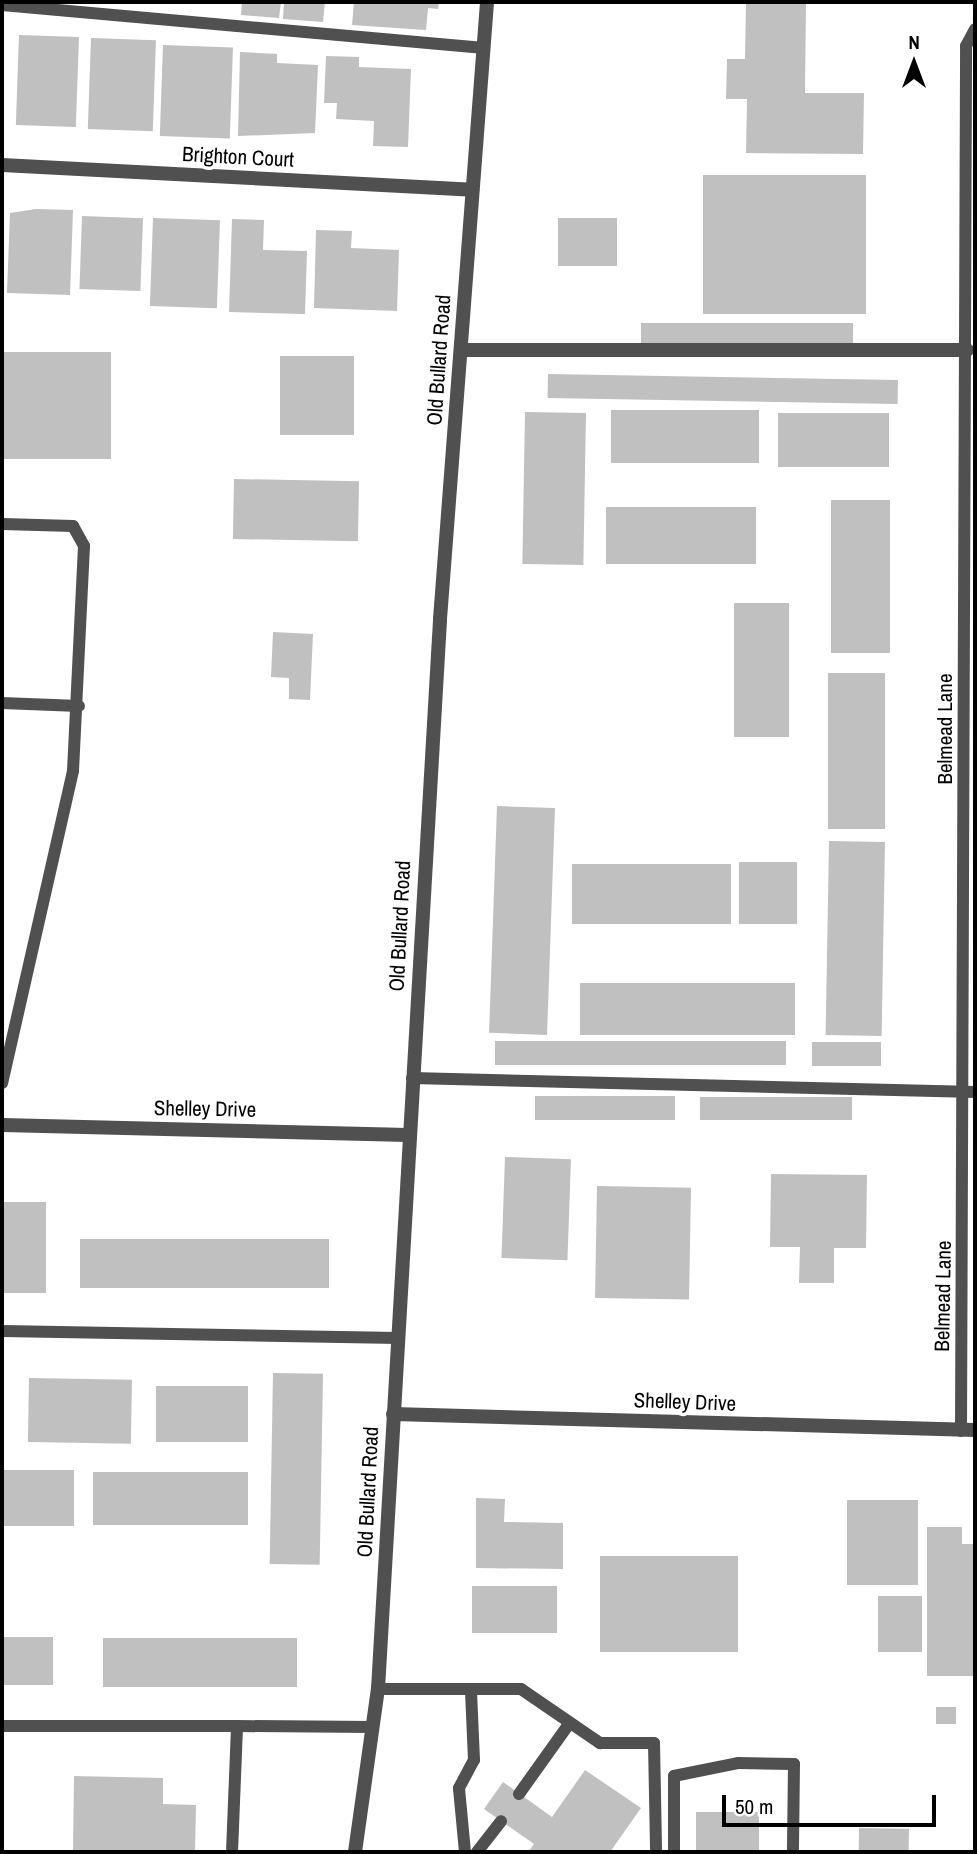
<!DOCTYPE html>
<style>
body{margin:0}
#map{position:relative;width:977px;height:1854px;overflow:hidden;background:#fff;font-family:"Archivo Narrow",sans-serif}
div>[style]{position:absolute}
.building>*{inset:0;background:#c0c0c0;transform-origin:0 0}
.service>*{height:12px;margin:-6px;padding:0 6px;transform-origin:6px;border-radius:6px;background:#505050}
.minor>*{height:14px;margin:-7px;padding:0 7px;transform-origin:7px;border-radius:7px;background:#505050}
.tertiary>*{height:14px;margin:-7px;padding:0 7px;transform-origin:7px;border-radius:7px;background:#505050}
span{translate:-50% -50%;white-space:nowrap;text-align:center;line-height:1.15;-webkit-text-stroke:7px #fff;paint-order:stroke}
.street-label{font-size:21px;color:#000}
.frame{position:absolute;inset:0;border:4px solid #000;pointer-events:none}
.north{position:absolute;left:879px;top:28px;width:70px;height:70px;-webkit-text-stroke:5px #fff;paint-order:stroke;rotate:0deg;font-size:19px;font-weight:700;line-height:28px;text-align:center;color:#000}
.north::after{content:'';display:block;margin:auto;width:24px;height:32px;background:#000;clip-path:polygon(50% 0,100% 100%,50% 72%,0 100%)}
.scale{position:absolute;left:722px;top:1795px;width:214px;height:32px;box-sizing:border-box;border:4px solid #000;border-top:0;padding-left:9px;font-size:21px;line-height:24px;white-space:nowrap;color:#000;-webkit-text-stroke:5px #fff;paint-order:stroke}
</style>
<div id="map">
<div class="building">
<div style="clip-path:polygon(242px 2px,281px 2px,279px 18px,241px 15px)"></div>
<div style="clip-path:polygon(284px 2px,325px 2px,323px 22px,283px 19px)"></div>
<div style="clip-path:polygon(354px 2px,439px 2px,438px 9px,428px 8px,426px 30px,352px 25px)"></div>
<div style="clip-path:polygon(746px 2px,806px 2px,805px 93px,864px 93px,863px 154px,746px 153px,747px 99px,726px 99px,727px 59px,745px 59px)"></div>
<div style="left:19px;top:35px;width:60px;height:90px;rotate:2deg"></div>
<div style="left:91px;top:38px;width:65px;height:91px;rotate:2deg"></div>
<div style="left:163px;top:45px;width:70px;height:91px;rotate:2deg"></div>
<div style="clip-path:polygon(240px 52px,277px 54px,277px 63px,318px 65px,315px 133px,238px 136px)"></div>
<div style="clip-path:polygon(326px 56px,359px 57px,359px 67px,411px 69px,408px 147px,373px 146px,374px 121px,336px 119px,337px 103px,324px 103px)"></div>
<div style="left:703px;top:175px;width:163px;height:139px"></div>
<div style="clip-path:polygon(36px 209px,73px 210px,70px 295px,7px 293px,10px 213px)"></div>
<div style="left:82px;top:216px;width:61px;height:73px;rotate:2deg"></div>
<div style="left:153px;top:218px;width:67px;height:88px;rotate:2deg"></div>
<div style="left:558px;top:218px;width:59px;height:48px"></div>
<div style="clip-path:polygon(232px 219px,264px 220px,263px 250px,307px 251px,305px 314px,229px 312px)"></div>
<div style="clip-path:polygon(316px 230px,352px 231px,351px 248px,399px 250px,397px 311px,314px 308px)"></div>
<div style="left:853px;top:323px;width:23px;height:212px;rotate:90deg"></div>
<div style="left:2px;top:352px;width:109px;height:107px"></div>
<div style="left:280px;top:356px;width:74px;height:79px"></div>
<div style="left:548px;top:374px;width:350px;height:24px;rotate:1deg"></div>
<div style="left:611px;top:410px;width:148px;height:53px"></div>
<div style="left:525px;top:412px;width:61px;height:152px;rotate:1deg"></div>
<div style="left:778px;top:413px;width:111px;height:54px"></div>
<div style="left:234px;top:479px;width:125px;height:60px;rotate:1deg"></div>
<div style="left:831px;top:500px;width:59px;height:153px"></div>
<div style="left:606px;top:507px;width:150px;height:57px"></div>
<div style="left:789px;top:603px;width:134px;height:55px;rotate:90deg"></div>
<div style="clip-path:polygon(273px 632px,313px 634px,310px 700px,289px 699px,289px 678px,271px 677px)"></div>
<div style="left:828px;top:673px;width:57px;height:156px"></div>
<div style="left:497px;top:806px;width:58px;height:227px;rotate:2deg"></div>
<div style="left:829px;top:841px;width:56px;height:194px;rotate:1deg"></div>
<div style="left:739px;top:862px;width:58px;height:62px"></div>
<div style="left:572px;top:864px;width:159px;height:60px"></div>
<div style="left:580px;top:983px;width:215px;height:52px"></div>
<div style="left:495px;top:1041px;width:291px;height:24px"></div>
<div style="left:881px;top:1042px;width:24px;height:69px;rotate:90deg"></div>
<div style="left:535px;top:1096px;width:140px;height:24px"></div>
<div style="left:700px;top:1097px;width:152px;height:23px"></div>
<div style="left:505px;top:1157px;width:66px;height:101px;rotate:2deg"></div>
<div style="clip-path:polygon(771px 1174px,867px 1175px,866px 1248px,834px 1248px,834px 1283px,799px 1283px,800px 1247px,770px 1247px)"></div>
<div style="left:597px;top:1186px;width:94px;height:112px;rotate:1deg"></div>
<div style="left:2px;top:1202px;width:44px;height:91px"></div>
<div style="left:80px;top:1239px;width:249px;height:49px"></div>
<div style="left:273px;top:1373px;width:50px;height:191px;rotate:1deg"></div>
<div style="left:29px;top:1378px;width:103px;height:64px;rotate:1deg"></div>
<div style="left:156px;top:1386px;width:92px;height:56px"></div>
<div style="left:2px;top:1470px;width:72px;height:56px"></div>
<div style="left:93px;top:1472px;width:155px;height:53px"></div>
<div style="clip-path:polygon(476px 1498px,505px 1499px,504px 1522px,563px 1523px,563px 1569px,476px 1568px)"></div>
<div style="left:847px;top:1500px;width:71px;height:85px"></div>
<div style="clip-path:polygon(927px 1527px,962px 1527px,962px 1544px,975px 1544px,975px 1676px,927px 1676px)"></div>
<div style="left:600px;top:1556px;width:138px;height:96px"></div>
<div style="left:472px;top:1586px;width:85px;height:47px"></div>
<div style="left:878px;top:1596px;width:44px;height:56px"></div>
<div style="left:2px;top:1637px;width:51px;height:48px"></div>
<div style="left:103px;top:1638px;width:194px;height:49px"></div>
<div style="left:936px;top:1707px;width:20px;height:17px"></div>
<div style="clip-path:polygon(585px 1770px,641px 1808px,610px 1852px,528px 1852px,534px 1844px,484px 1809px,503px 1782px,552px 1817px)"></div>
<div style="clip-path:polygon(74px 1776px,163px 1778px,163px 1804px,196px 1805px,195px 1852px,73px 1852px)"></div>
<div style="left:696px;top:1812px;width:63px;height:40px"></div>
<div style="left:859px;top:1828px;width:50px;height:24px;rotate:1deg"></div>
</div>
<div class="service">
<div style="left:2px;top:5px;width:484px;rotate:5.1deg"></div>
<div style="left:2px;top:524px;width:71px;rotate:1.6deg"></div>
<div style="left:73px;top:526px;width:23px;rotate:61deg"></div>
<div style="left:84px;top:546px;width:225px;rotate:92.8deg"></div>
<div style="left:73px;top:771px;width:320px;rotate:102.8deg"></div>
<div style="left:2px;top:703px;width:77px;rotate:2.2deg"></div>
<div style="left:412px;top:1078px;width:563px;rotate:1.42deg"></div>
<div style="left:2px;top:1331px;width:396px;rotate:1deg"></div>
<div style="left:961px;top:1431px;width:1385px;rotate:-89.79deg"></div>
<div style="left:966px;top:46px;width:19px;rotate:-62deg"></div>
<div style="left:378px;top:1689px;width:143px"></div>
<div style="left:521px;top:1689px;width:96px;rotate:34.4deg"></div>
<div style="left:600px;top:1743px;width:54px"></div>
<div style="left:654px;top:1743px;width:109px;rotate:88.9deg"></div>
<div style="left:2px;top:1726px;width:235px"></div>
<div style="left:519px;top:1794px;width:86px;rotate:-54.5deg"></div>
<div style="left:232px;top:1852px;width:126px;rotate:-87.7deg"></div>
<div style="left:237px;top:1726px;width:136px;rotate:0.4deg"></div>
<div style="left:465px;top:1852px;width:64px;rotate:-95.4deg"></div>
<div style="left:459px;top:1788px;width:32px;rotate:-62deg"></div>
<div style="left:474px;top:1760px;width:70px;rotate:-92.5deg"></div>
<div style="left:477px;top:1852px;width:39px;rotate:-52deg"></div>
<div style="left:674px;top:1852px;width:76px;rotate:-90deg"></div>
<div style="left:674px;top:1776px;width:65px;rotate:-11.5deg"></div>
<div style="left:738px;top:1763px;width:56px;rotate:1deg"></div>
<div style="left:794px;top:1764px;width:88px;rotate:90.7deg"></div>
</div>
<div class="minor">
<div style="left:2px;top:165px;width:471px;rotate:3deg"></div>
<div style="left:461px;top:350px;width:506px"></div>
<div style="left:2px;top:1125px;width:406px;rotate:1.4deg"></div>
<div style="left:393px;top:1414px;width:582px;rotate:1.57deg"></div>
</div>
<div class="tertiary">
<div style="left:355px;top:1852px;width:165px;rotate:-82deg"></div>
<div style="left:378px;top:1689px;width:1072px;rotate:-86.68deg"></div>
<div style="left:440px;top:619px;width:619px;rotate:-85.64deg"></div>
</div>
<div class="street-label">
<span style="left:238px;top:157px;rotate:3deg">Brighton Court</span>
<span style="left:439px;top:360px;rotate:-86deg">Old Bullard Road</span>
<span style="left:945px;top:729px;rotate:-90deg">Belmead Lane</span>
<span style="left:400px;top:926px;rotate:-87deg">Old Bullard Road</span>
<span style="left:205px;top:1109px;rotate:1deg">Shelley Drive</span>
<span style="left:943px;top:1296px;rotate:-89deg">Belmead Lane</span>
<span style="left:685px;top:1402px;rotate:2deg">Shelley Drive</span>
<span style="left:368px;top:1492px;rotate:-87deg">Old Bullard Road</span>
</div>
<div class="frame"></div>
<div class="north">N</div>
<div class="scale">50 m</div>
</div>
